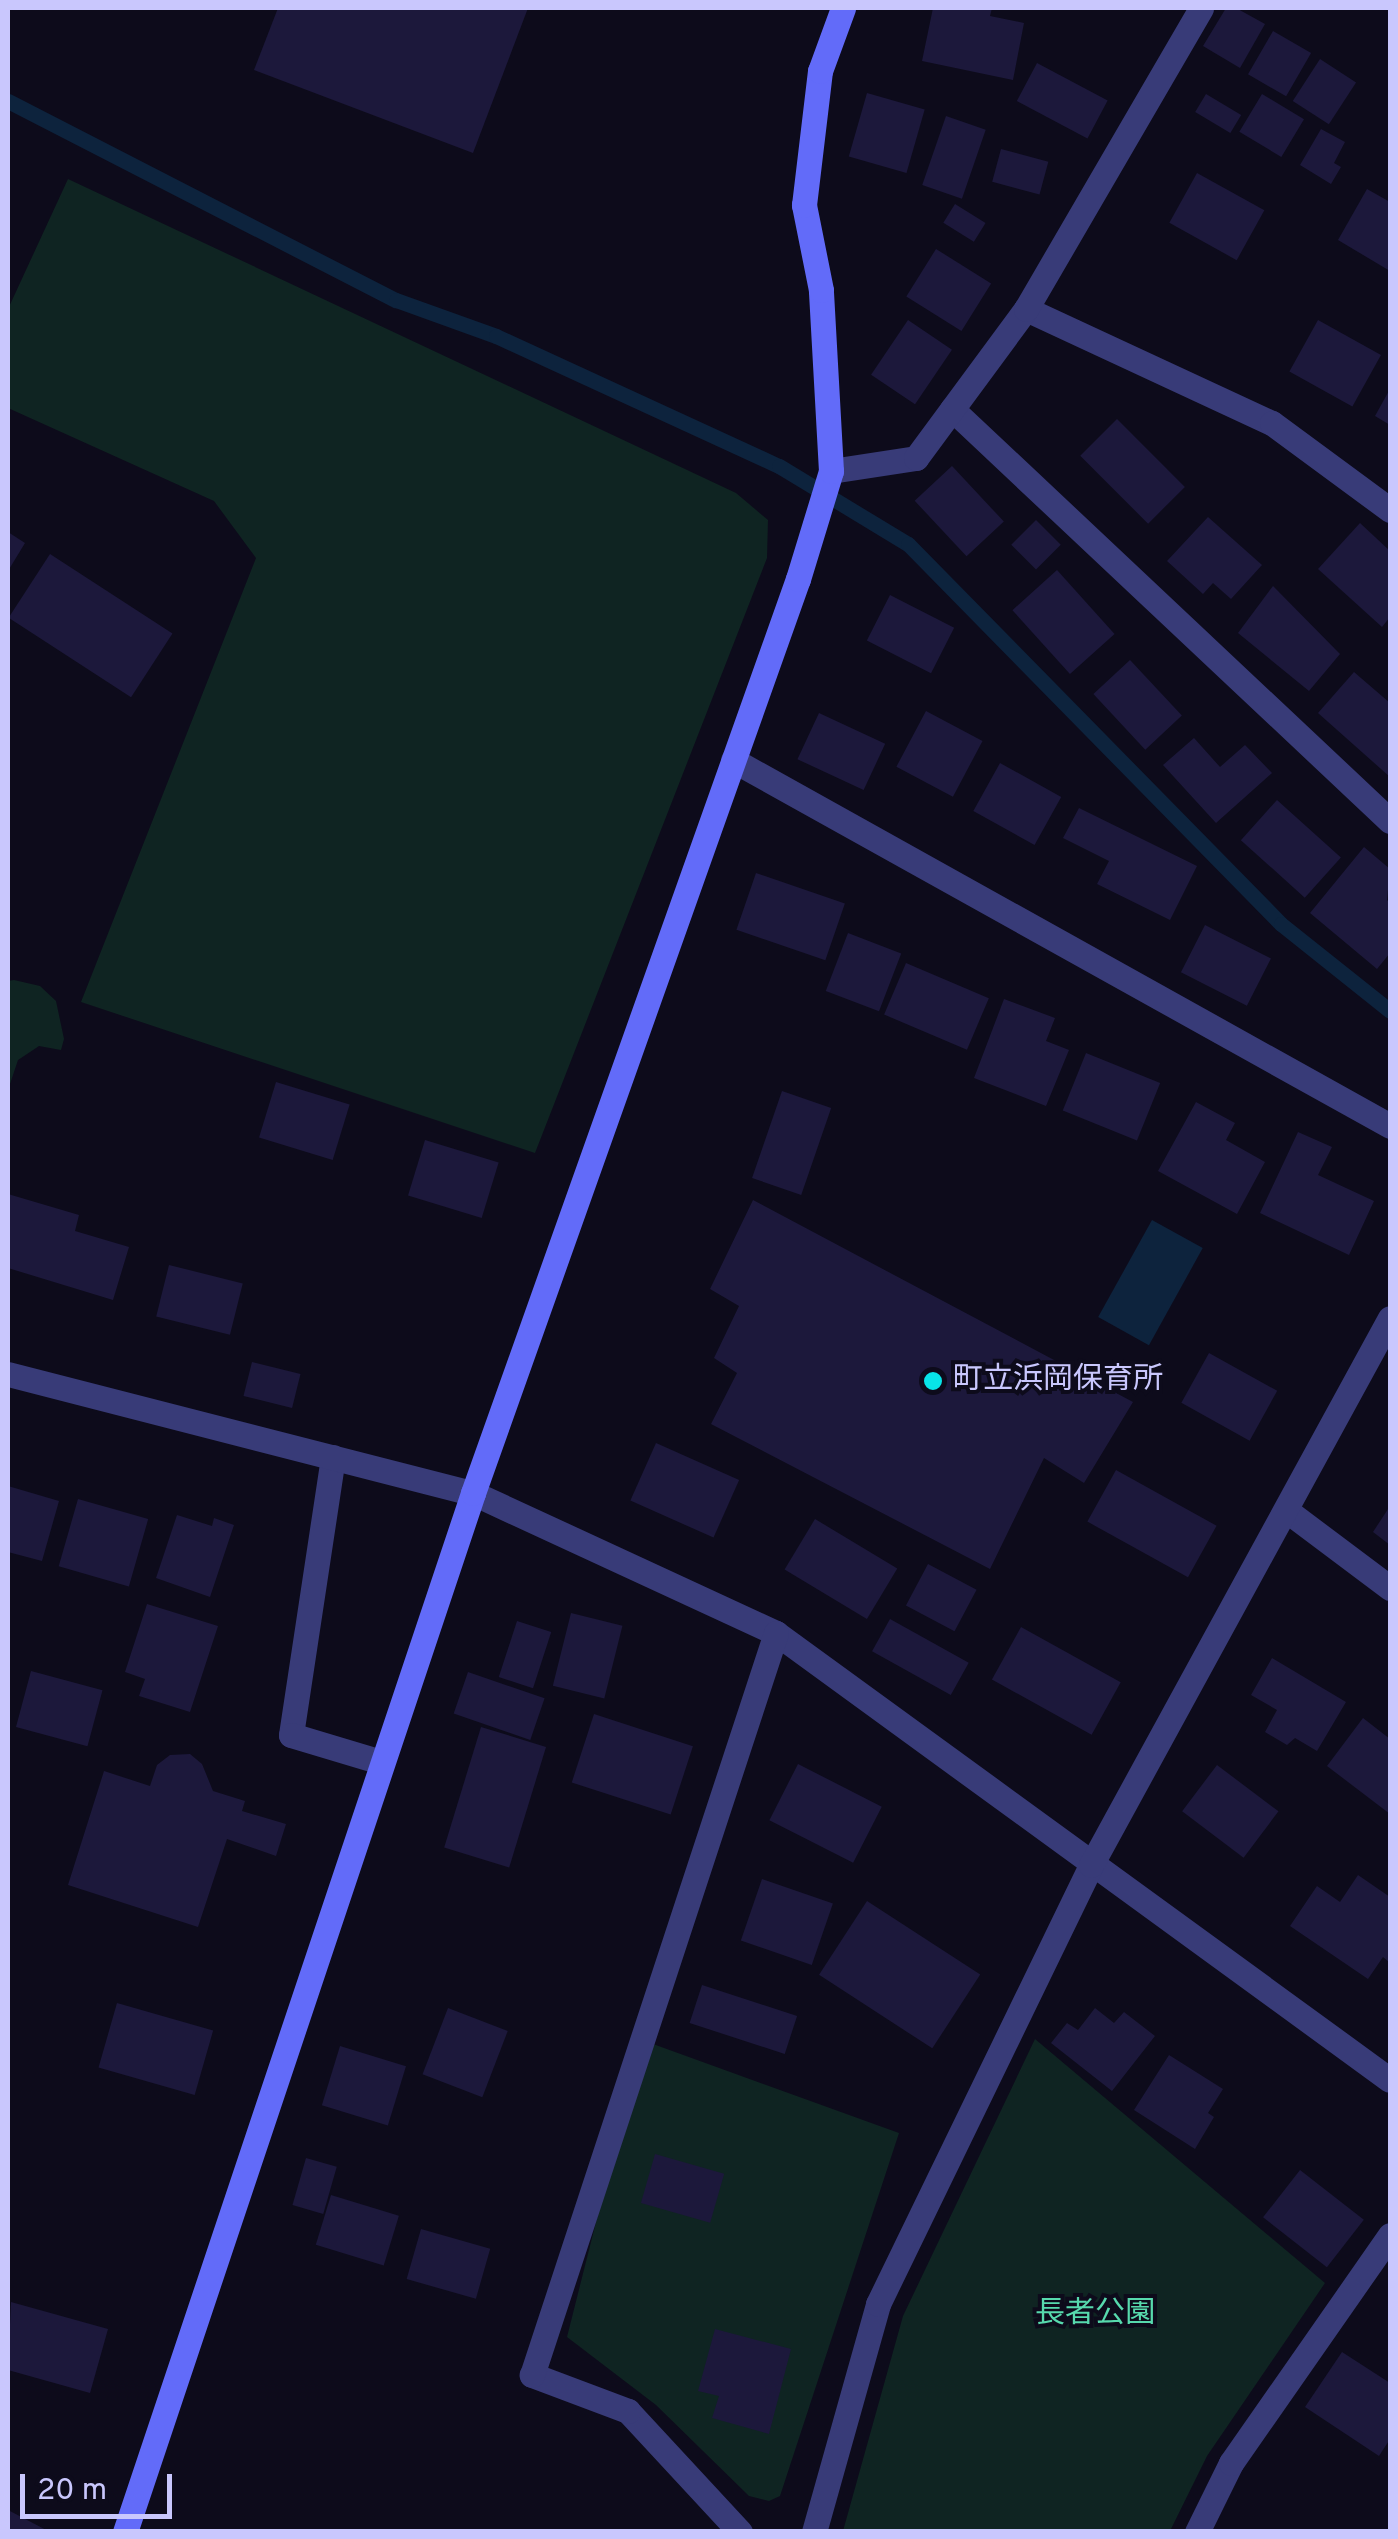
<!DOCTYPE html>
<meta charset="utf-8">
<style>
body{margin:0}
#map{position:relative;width:1398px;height:2539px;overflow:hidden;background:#0d0b1b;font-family:Overpass,"Noto Sans JP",sans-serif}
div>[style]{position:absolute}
.green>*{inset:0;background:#0f2422}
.water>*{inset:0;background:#0d233d;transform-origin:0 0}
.stream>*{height:15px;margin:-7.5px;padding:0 7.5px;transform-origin:7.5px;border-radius:7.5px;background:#0d233d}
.building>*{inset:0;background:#1c183b;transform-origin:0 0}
.lane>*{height:25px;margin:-12.5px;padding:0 12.5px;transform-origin:12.5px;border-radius:12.5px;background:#383b78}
.street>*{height:25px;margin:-12.5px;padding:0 12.5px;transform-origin:12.5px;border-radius:12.5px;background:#383b78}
.secondary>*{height:25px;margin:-12.5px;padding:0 12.5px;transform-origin:12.5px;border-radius:12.5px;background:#626bf9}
.dots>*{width:28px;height:28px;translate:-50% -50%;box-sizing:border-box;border:5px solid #0d0b1b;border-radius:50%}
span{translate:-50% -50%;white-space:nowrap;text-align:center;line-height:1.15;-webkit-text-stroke:8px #0d0b1b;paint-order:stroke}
.poi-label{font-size:30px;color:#c9c7fd}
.left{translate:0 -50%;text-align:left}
.park-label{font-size:30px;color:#57d9ad}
.frame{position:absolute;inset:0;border:10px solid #c9c7fd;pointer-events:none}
.scale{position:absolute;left:20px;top:2474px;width:152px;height:45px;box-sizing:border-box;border:5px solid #c9c7fd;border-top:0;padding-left:12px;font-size:30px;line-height:35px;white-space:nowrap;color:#c9c7fd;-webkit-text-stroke:8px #0d0b1b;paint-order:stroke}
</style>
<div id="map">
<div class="green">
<div style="clip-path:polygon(68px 179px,736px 493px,768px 520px,767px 558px,535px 1153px,81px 1002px,256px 558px,214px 501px,8px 408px,8px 309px)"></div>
<div style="clip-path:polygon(14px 980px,40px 986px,56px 1001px,64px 1039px,61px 1050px,39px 1046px,18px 1060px,8px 1090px,8px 981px)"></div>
<div style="clip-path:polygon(1035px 2039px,1325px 2283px,1207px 2456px,1170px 2531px,843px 2531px,903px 2316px)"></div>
<div style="clip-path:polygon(642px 2040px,899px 2133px,780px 2496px,769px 2501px,749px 2496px,656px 2405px,567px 2337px)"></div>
</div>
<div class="water">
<div style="left:1152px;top:1220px;width:58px;height:111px;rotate:29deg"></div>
</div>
<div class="stream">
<div style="left:8px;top:101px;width:436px;rotate:27.2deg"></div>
<div style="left:396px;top:300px;width:106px;rotate:19.8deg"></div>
<div style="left:496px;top:336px;width:311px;rotate:24.7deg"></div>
<div style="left:779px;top:466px;width:151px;rotate:31.2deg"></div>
<div style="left:908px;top:544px;width:532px;rotate:45.53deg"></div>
<div style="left:1281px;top:924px;width:139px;rotate:38.6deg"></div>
</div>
<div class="building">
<div style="clip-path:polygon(278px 8px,528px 8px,473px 153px,254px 70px)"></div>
<div style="clip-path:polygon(933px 8px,992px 8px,990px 16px,1024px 23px,1013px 80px,922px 61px)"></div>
<div style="clip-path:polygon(1226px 8px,1236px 8px,1265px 24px,1240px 68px,1203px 46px)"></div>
<div style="left:1273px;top:31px;width:44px;height:50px;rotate:30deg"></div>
<div style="left:1320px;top:59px;width:43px;height:50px;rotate:33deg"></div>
<div style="left:1037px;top:63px;width:80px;height:43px;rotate:28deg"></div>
<div style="left:867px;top:93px;width:60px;height:66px;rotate:16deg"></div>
<div style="left:1206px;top:94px;width:41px;height:21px;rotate:31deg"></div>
<div style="left:1262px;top:94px;width:49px;height:44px;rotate:31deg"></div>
<div style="left:946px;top:116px;width:42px;height:73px;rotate:19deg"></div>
<div style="clip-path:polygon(1321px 129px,1345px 142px,1334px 163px,1341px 167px,1331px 184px,1300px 165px)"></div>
<div style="left:1001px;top:149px;width:49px;height:34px;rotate:15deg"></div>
<div style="left:1197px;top:173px;width:77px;height:57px;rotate:29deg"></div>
<div style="clip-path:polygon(1367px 189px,1390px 202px,1390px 271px,1338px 240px)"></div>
<div style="left:955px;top:204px;width:36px;height:22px;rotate:32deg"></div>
<div style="left:936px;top:249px;width:65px;height:56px;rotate:32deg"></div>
<div style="left:908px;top:320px;width:53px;height:66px;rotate:34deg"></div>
<div style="left:1318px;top:320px;width:72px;height:59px;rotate:29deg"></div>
<div style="clip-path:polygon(1390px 389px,1390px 425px,1375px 416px)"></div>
<div style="left:1117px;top:419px;width:96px;height:52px;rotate:45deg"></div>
<div style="left:952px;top:466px;width:76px;height:51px;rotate:47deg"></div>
<div style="clip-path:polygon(1208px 517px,1262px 565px,1231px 599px,1213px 583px,1203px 594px,1167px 561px)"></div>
<div style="left:1036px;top:520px;width:35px;height:35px;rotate:45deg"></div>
<div style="clip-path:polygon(1360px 523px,1390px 551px,1390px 617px,1382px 627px,1318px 569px)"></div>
<div style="clip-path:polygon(8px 532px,25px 543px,8px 571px)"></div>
<div style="left:50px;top:554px;width:146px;height:76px;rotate:33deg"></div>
<div style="left:1057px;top:570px;width:86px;height:60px;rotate:48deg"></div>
<div style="clip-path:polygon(1273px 586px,1340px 654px,1309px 691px,1238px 633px)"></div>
<div style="left:890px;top:595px;width:72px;height:51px;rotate:27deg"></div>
<div style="left:1130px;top:660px;width:76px;height:50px;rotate:47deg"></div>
<div style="clip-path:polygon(1354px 672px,1390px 703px,1390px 777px,1318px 713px)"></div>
<div style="left:926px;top:711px;width:64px;height:63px;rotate:28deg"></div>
<div style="left:819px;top:713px;width:73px;height:51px;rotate:25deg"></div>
<div style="clip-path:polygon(1194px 738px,1220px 767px,1245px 745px,1272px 773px,1216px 823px,1163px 765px)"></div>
<div style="left:1000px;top:763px;width:70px;height:55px;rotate:29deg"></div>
<div style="left:1277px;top:800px;width:86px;height:54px;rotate:42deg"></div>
<div style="clip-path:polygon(1079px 808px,1197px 866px,1170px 920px,1097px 884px,1109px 861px,1063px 838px)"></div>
<div style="clip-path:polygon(1364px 847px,1390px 869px,1387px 900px,1390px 903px,1390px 953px,1377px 969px,1310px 913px)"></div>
<div style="left:756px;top:873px;width:94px;height:60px;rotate:19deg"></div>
<div style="left:1205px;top:925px;width:74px;height:53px;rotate:27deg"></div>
<div style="left:848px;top:933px;width:57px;height:62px;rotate:21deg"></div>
<div style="left:906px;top:963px;width:90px;height:56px;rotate:23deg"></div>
<div style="clip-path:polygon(1004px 999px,1055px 1018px,1046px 1041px,1069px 1050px,1046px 1106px,974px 1078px)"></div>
<div style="left:1086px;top:1053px;width:80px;height:62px;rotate:22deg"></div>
<div style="left:276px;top:1082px;width:77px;height:58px;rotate:17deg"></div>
<div style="left:782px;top:1091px;width:52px;height:92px;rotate:19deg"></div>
<div style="clip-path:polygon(1196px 1102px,1235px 1123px,1226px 1140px,1265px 1162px,1237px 1214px,1158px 1171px)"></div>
<div style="clip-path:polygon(1298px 1132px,1332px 1147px,1318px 1175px,1374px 1201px,1349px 1255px,1260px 1213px)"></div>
<div style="left:425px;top:1140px;width:77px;height:58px;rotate:17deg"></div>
<div style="clip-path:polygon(8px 1194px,79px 1215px,75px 1231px,129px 1247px,113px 1300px,8px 1268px)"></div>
<div style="clip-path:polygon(753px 1200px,1133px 1402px,1084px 1483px,1044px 1458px,990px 1569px,711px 1424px,737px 1373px,714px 1358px,739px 1306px,710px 1289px)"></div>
<div style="left:169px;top:1265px;width:76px;height:53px;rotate:14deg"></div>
<div style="left:1209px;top:1353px;width:78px;height:57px;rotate:29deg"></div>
<div style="left:252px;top:1362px;width:50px;height:35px;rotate:14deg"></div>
<div style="left:656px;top:1443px;width:91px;height:63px;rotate:24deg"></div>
<div style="left:1116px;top:1470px;width:115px;height:59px;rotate:29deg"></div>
<div style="clip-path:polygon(8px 1486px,59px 1501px,42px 1561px,8px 1552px)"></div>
<div style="left:78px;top:1499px;width:73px;height:70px;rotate:16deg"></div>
<div style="clip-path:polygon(1390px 1506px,1390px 1545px,1373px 1532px)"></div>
<div style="clip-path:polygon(177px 1515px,212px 1526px,214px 1518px,234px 1525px,210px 1597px,156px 1578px)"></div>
<div style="left:815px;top:1519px;width:96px;height:59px;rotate:31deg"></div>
<div style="left:928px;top:1564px;width:55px;height:47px;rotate:28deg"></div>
<div style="clip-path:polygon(147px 1604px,218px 1626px,190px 1712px,139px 1696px,145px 1679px,125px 1672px)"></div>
<div style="left:571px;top:1613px;width:53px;height:75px;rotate:14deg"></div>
<div style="left:890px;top:1619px;width:90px;height:37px;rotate:29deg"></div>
<div style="left:517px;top:1621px;width:36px;height:59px;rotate:18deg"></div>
<div style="left:1021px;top:1627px;width:114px;height:60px;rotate:29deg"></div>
<div style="clip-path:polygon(1272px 1658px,1346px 1702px,1317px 1751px,1295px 1738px,1287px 1745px,1265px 1732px,1277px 1710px,1251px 1695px)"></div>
<div style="left:31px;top:1671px;width:74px;height:58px;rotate:15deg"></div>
<div style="left:468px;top:1672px;width:81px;height:44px;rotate:19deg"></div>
<div style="left:594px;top:1714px;width:104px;height:72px;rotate:18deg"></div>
<div style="clip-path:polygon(1363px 1718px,1390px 1739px,1390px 1814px,1327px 1766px)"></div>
<div style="left:481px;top:1727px;width:68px;height:126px;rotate:17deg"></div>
<div style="clip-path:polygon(190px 1754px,202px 1764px,213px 1791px,245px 1801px,242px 1811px,286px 1824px,276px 1856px,227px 1839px,198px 1927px,68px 1885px,104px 1771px,150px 1786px,157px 1765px,170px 1755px)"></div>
<div style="left:798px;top:1764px;width:94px;height:63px;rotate:27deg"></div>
<div style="left:1217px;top:1765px;width:77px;height:58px;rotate:37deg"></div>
<div style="clip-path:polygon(1358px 1875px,1390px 1897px,1390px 1963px,1383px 1957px,1368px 1979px,1290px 1926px,1317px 1886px,1340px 1902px)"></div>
<div style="left:762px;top:1879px;width:75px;height:65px;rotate:19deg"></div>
<div style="left:867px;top:1901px;width:135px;height:88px;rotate:33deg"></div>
<div style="left:702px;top:1985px;width:100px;height:40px;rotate:18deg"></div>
<div style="left:117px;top:2003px;width:100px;height:67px;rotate:16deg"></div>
<div style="left:448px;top:2008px;width:64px;height:71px;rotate:21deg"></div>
<div style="clip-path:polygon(1095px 2008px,1114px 2023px,1124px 2012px,1155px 2036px,1112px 2091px,1051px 2043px,1067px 2023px,1078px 2030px)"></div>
<div style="left:340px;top:2046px;width:69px;height:62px;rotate:17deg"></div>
<div style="clip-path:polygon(1169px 2055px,1223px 2089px,1208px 2113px,1214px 2117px,1195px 2149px,1134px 2110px)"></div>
<div style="left:655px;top:2154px;width:72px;height:51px;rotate:16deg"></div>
<div style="left:306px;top:2158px;width:32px;height:49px;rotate:16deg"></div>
<div style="left:1300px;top:2170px;width:81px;height:60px;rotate:38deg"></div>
<div style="left:331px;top:2195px;width:71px;height:52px;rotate:17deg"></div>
<div style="left:421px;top:2229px;width:72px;height:52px;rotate:16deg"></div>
<div style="clip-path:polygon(11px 2302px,108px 2329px,90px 2393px,8px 2370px)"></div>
<div style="clip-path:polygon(715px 2329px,791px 2349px,769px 2434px,712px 2418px,719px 2396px,698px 2391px)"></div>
<div style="clip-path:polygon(1342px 2352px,1390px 2383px,1390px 2439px,1379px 2456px,1305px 2407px)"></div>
<div style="clip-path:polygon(8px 2510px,50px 2532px,8px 2532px)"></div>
</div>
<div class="lane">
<div style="left:333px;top:1457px;width:281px;rotate:98.6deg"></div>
<div style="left:291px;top:1735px;width:94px;rotate:16.7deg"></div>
</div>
<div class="street">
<div style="left:1026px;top:309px;width:271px;rotate:24.9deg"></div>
<div style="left:1272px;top:423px;width:147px;rotate:36.4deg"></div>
<div style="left:952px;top:409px;width:601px;rotate:43.25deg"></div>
<div style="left:831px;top:471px;width:86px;rotate:-8.7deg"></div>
<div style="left:916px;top:458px;width:185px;rotate:-53.6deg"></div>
<div style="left:1026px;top:309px;width:348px;rotate:-59.8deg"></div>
<div style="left:733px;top:760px;width:752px;rotate:29.12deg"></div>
<div style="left:8px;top:1374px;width:480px;rotate:14.4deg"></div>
<div style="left:473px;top:1493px;width:334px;rotate:24.8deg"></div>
<div style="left:776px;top:1633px;width:759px;rotate:36.06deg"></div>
<div style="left:1286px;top:1510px;width:130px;rotate:36.9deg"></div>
<div style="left:740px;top:2532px;width:165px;rotate:-132.8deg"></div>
<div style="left:628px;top:2411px;width:103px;rotate:-159.4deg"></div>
<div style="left:532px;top:2375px;width:781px;rotate:-71.8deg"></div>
<div style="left:814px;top:2532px;width:237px;rotate:-74.3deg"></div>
<div style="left:878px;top:2304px;width:488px;rotate:-64.1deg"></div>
<div style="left:1091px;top:1865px;width:623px;rotate:-61.34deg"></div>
<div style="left:1197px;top:2532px;width:77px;rotate:-63.8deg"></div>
<div style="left:1231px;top:2463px;width:278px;rotate:-55.1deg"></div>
</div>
<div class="secondary">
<div style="left:125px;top:2532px;width:1096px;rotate:-71.48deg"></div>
<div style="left:473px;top:1493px;width:970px;rotate:-70.43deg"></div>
<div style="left:798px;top:579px;width:113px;rotate:-73deg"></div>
<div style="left:831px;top:471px;width:181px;rotate:-93.2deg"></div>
<div style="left:821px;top:290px;width:87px;rotate:-101.3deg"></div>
<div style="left:804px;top:205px;width:135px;rotate:-83.2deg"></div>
<div style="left:820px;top:71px;width:67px;rotate:-69.9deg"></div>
</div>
<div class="dots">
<div style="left:933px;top:1381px;background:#08e4e8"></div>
</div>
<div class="poi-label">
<span class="left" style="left:953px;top:1381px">町立浜岡保育所</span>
</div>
<div class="park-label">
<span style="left:1095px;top:2315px">長者公園</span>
</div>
<div class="frame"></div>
<div class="scale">20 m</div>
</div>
